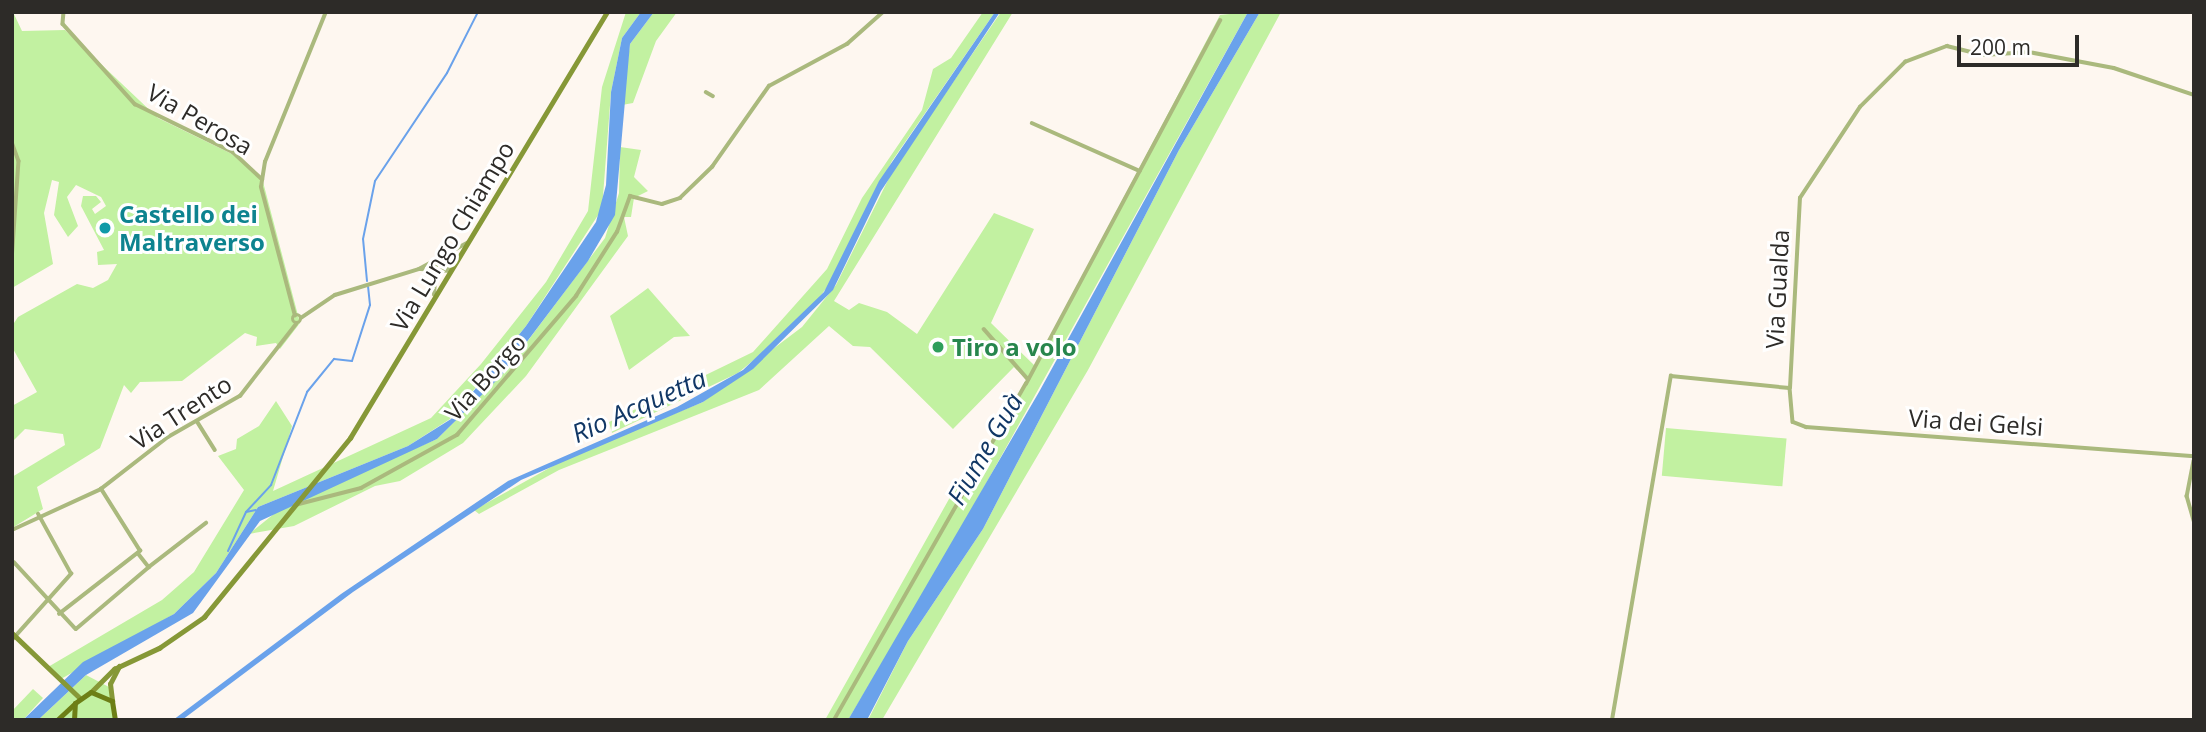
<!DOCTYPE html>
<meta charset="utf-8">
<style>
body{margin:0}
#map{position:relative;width:2206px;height:732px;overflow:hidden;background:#fef7f0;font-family:"Open Sans",sans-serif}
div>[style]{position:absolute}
.green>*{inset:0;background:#c2f1a1;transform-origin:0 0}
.water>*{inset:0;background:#6aa2eb}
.stream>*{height:2px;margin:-1px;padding:0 1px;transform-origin:1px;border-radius:1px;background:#6aa2eb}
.street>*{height:3.5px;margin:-1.75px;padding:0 1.75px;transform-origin:1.75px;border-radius:1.75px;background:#aab97d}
.street>.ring{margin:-1.75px;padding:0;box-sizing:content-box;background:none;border:3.5px solid #aab97d;border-radius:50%}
.secondary>*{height:4.5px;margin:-2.25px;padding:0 2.25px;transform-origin:2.25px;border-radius:2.25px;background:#869837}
.primary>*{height:5px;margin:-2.5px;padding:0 2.5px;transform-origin:2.5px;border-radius:2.5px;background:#6d7f16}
.dots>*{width:19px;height:19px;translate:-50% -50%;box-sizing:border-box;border:4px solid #fff;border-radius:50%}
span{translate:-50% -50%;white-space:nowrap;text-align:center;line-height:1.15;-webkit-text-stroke:6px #fff;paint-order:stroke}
.street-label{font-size:24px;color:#2d2b28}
.culture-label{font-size:24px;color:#0d838f;font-weight:700}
.left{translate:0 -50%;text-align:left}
.leisure-label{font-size:24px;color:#27864d;font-weight:700}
.water-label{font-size:26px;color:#113765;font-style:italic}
.frame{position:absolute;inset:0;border:14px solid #2d2b28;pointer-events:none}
.scale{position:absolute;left:1957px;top:35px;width:122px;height:32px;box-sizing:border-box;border:4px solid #2d2b28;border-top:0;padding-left:9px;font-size:21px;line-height:24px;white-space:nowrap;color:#2d2b28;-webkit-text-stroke:5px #fff;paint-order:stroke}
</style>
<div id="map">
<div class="green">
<div style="clip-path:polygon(13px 12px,22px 31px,65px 30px,158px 118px,232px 154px,262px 178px,300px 323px,280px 349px,276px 343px,256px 346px,257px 337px,245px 333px,182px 381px,140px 382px,131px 393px,124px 385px,100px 448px,37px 487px,43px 509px,12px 528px,12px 477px,65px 445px,63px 434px,25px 429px,12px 442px,12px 406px,37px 392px,12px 347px,12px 326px,18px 317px,77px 284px,93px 288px,108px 280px,117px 264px,98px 265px,97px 252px,104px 250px,81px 206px,83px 196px,96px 196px,101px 202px,92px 209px,95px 214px,106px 206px,101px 197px,76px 185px,67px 197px,78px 226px,68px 237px,54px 215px,59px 182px,52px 180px,44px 213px,53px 264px,12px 288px)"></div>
<div style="clip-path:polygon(626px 12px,641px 12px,622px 38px,611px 92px,602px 209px,526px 326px,450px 419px,408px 446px,258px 507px,216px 573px,174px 614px,61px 679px,48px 667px,162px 600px,194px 572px,244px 490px,218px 456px,236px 449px,237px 439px,259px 426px,276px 401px,292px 426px,273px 491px,431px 418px,481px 364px,546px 282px,588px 211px,602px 87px)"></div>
<div style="clip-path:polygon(654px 12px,677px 12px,656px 41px,633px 103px,622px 105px,630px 44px)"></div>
<div style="clip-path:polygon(983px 12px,995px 12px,892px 161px,828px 286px,801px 321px,738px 373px,612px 433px,609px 422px,753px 352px,827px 269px,862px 198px,922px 110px,933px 69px,951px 58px)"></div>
<div style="clip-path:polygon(1001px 12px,1013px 12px,834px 301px,849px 310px,859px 303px,887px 312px,917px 334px,994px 213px,1034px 229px,991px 323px,1035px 366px,1220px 15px,1248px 12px,938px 570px,848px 720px,825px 720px,949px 499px,962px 481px,971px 483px,1028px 381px,1014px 367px,953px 429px,870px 347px,853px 346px,829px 326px,759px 390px,559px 470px,479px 514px,474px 510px,569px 457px,703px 402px,802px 327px,836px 285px,893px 170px)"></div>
<div style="clip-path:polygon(1260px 12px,1281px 12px,1088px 370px,882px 720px,868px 720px,908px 641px,983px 529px,1179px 150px)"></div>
<div style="clip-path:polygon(620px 147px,641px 150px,634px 177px,648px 191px,634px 198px,631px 217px,624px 217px,628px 236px,526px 376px,463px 443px,400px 481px,375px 486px,294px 526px,249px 534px,285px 505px,437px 439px,506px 370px,605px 238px,619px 193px)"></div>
<div style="clip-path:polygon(648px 288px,690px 336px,674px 337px,629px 370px,610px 316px)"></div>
<div style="left:1666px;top:428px;width:121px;height:48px;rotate:5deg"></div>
<div style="clip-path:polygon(86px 675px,109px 687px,117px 720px,38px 720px)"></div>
<div style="clip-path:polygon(33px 689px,43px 698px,23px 720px,12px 720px,12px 711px)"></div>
</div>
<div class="water">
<div style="clip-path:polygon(641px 12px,654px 12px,630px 44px,615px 215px,588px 261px,501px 376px,437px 439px,260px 521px,193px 613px,86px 675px,38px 720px,23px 720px,83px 662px,174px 614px,216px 573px,258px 507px,408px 446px,451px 419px,526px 326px,596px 222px,606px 185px,611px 92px,622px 38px)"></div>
<div style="clip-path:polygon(995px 12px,1000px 12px,881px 191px,833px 290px,753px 369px,703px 402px,521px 480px,353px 592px,182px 720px,173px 720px,341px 594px,508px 481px,677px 407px,743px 370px,824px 292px,879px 181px)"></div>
<div style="clip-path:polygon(1248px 12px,1260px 12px,1179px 150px,983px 529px,908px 641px,867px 720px,848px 720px,1039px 392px)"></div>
</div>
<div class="stream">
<div style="left:367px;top:281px;width:42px;rotate:-95.4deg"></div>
<div style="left:363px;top:239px;width:59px;rotate:-78.3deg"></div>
<div style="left:375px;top:181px;width:130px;rotate:-56.3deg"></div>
<div style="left:447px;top:73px;width:68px;rotate:-63.1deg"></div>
<div style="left:246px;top:512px;width:10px;rotate:-11deg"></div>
<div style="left:228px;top:551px;width:43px;rotate:-65.2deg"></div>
<div style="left:246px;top:512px;width:37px;rotate:-47deg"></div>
<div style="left:271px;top:485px;width:100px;rotate:-68.8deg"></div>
<div style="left:307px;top:392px;width:43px;rotate:-50.7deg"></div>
<div style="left:334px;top:359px;width:18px;rotate:6deg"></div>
<div style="left:352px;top:361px;width:59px;rotate:-72.2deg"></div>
<div style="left:370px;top:305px;width:18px;rotate:-96deg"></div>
<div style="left:2194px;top:679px;width:15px;rotate:90deg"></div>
</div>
<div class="street">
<div style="left:64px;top:12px;width:12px;rotate:95deg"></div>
<div style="left:63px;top:24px;width:108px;rotate:48deg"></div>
<div style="left:135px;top:104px;width:109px;rotate:26.1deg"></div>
<div style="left:233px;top:152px;width:40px;rotate:43deg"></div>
<div style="left:706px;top:92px;width:8px;rotate:30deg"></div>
<div style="left:1032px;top:123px;width:118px;rotate:24deg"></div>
<div style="left:12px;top:142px;width:20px;rotate:70deg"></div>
<div style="left:19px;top:161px;width:100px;rotate:94deg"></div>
<div style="left:439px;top:261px;width:16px;rotate:40deg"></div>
<div style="left:421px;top:269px;width:30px;rotate:4deg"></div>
<div style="left:434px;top:295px;width:32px;rotate:-86deg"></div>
<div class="ring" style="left:292.5px;top:314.5px;width:5.5px;height:5.5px"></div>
<div style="left:295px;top:316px;width:133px;rotate:-104.8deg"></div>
<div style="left:261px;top:187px;width:25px;rotate:-81deg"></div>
<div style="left:265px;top:162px;width:162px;rotate:-67.9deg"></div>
<div style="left:301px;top:318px;width:41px;rotate:-34.1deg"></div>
<div style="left:335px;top:295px;width:88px;rotate:-17.2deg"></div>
<div style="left:419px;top:269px;width:55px;rotate:-28.4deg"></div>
<div style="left:984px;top:329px;width:67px;rotate:48.7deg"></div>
<div style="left:1790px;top:388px;width:190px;rotate:-87deg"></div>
<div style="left:1800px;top:198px;width:109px;rotate:-56.6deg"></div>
<div style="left:1860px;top:107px;width:64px;rotate:-45deg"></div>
<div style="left:1905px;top:62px;width:45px;rotate:-20.9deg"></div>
<div style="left:1947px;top:46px;width:37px;rotate:14deg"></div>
<div style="left:1983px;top:55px;width:46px;rotate:-3.7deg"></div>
<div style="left:2029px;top:52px;width:86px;rotate:10.7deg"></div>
<div style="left:2114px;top:68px;width:84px;rotate:18.6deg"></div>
<div style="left:1790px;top:388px;width:34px;rotate:85deg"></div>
<div style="left:1793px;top:422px;width:14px;rotate:21deg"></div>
<div style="left:1806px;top:427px;width:389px;rotate:4.3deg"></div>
<div style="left:197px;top:421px;width:34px;rotate:58deg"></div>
<div style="left:2194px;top:461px;width:36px;rotate:101deg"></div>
<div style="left:2187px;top:496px;width:26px;rotate:74deg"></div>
<div style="left:295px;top:505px;width:68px;rotate:-14.4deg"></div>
<div style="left:361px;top:488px;width:110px;rotate:-28.9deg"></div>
<div style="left:457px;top:435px;width:183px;rotate:-49.4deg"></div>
<div style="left:576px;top:296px;width:76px;rotate:-57.4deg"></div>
<div style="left:617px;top:232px;width:38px;rotate:-70deg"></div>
<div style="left:630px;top:196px;width:33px;rotate:14deg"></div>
<div style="left:662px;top:204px;width:19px;rotate:-18deg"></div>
<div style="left:680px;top:198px;width:45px;rotate:-44.1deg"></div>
<div style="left:712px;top:167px;width:99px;rotate:-54.9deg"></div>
<div style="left:769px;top:86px;width:89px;rotate:-28.3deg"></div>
<div style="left:847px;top:44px;width:48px;rotate:-41.6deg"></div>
<div style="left:12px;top:530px;width:98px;rotate:-24.7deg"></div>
<div style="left:101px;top:489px;width:85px;rotate:-37.8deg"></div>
<div style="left:168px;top:437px;width:83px;rotate:-29.7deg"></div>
<div style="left:240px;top:396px;width:91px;rotate:-52.1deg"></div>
<div style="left:138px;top:553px;width:18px;rotate:52deg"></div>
<div style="left:149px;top:567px;width:72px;rotate:-37.7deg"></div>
<div style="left:14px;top:562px;width:91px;rotate:47.2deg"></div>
<div style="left:76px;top:629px;width:96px;rotate:-40.3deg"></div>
<div style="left:59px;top:614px;width:103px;rotate:-37.9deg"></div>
<div style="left:140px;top:551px;width:73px;rotate:-122.2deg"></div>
<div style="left:12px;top:640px;width:89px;rotate:-48.2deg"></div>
<div style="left:71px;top:574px;width:68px;rotate:-118.8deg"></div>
<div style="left:834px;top:720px;width:387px;rotate:-60.3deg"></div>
<div style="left:1026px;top:384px;width:412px;rotate:-61.9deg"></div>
<div style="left:1612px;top:720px;width:349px;rotate:-80.3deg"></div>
<div style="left:1671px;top:376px;width:119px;rotate:5.8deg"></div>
</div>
<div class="secondary">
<div style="left:12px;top:633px;width:93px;rotate:43.7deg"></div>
<div style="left:91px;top:692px;width:33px;rotate:-45deg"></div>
<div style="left:114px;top:669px;width:50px;rotate:-25deg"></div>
<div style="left:159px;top:648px;width:55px;rotate:-34.6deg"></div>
<div style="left:204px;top:617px;width:231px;rotate:-50.8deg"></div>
<div style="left:350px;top:438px;width:498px;rotate:-58.9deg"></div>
<div style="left:112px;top:700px;width:16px;rotate:-97deg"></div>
<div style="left:110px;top:684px;width:20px;rotate:-63deg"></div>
</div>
<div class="primary">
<div style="left:57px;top:720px;width:22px;rotate:-43deg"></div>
<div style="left:74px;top:720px;width:17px;rotate:-87deg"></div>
<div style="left:75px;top:703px;width:19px;rotate:-35deg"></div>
<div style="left:91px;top:692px;width:23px;rotate:23deg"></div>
<div style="left:112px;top:701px;width:19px;rotate:81deg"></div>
</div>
<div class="dots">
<div style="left:105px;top:228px;background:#0f9aa8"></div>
<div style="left:938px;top:347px;background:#2e9e5b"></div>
</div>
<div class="street-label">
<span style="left:200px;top:119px;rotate:30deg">Via Perosa</span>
<span style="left:452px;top:236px;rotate:-59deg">Via Lungo Chiampo</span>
<span style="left:1777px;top:289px;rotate:-87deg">Via Gualda</span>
<span style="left:485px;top:377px;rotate:-48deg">Via Borgo</span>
<span style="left:181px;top:412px;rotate:-33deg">Via Trento</span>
<span style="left:1976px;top:422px;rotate:4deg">Via dei Gelsi</span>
</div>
<div class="culture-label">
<span class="left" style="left:119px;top:228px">Castello dei<br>Maltraverso</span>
</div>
<div class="leisure-label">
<span class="left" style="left:952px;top:347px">Tiro a volo</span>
</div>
<div class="water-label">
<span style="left:639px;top:406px;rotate:-24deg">Rio Acquetta</span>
<span style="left:985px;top:449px;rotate:-60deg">Fiume Guà</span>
</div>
<div class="frame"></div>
<div class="scale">200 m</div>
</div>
